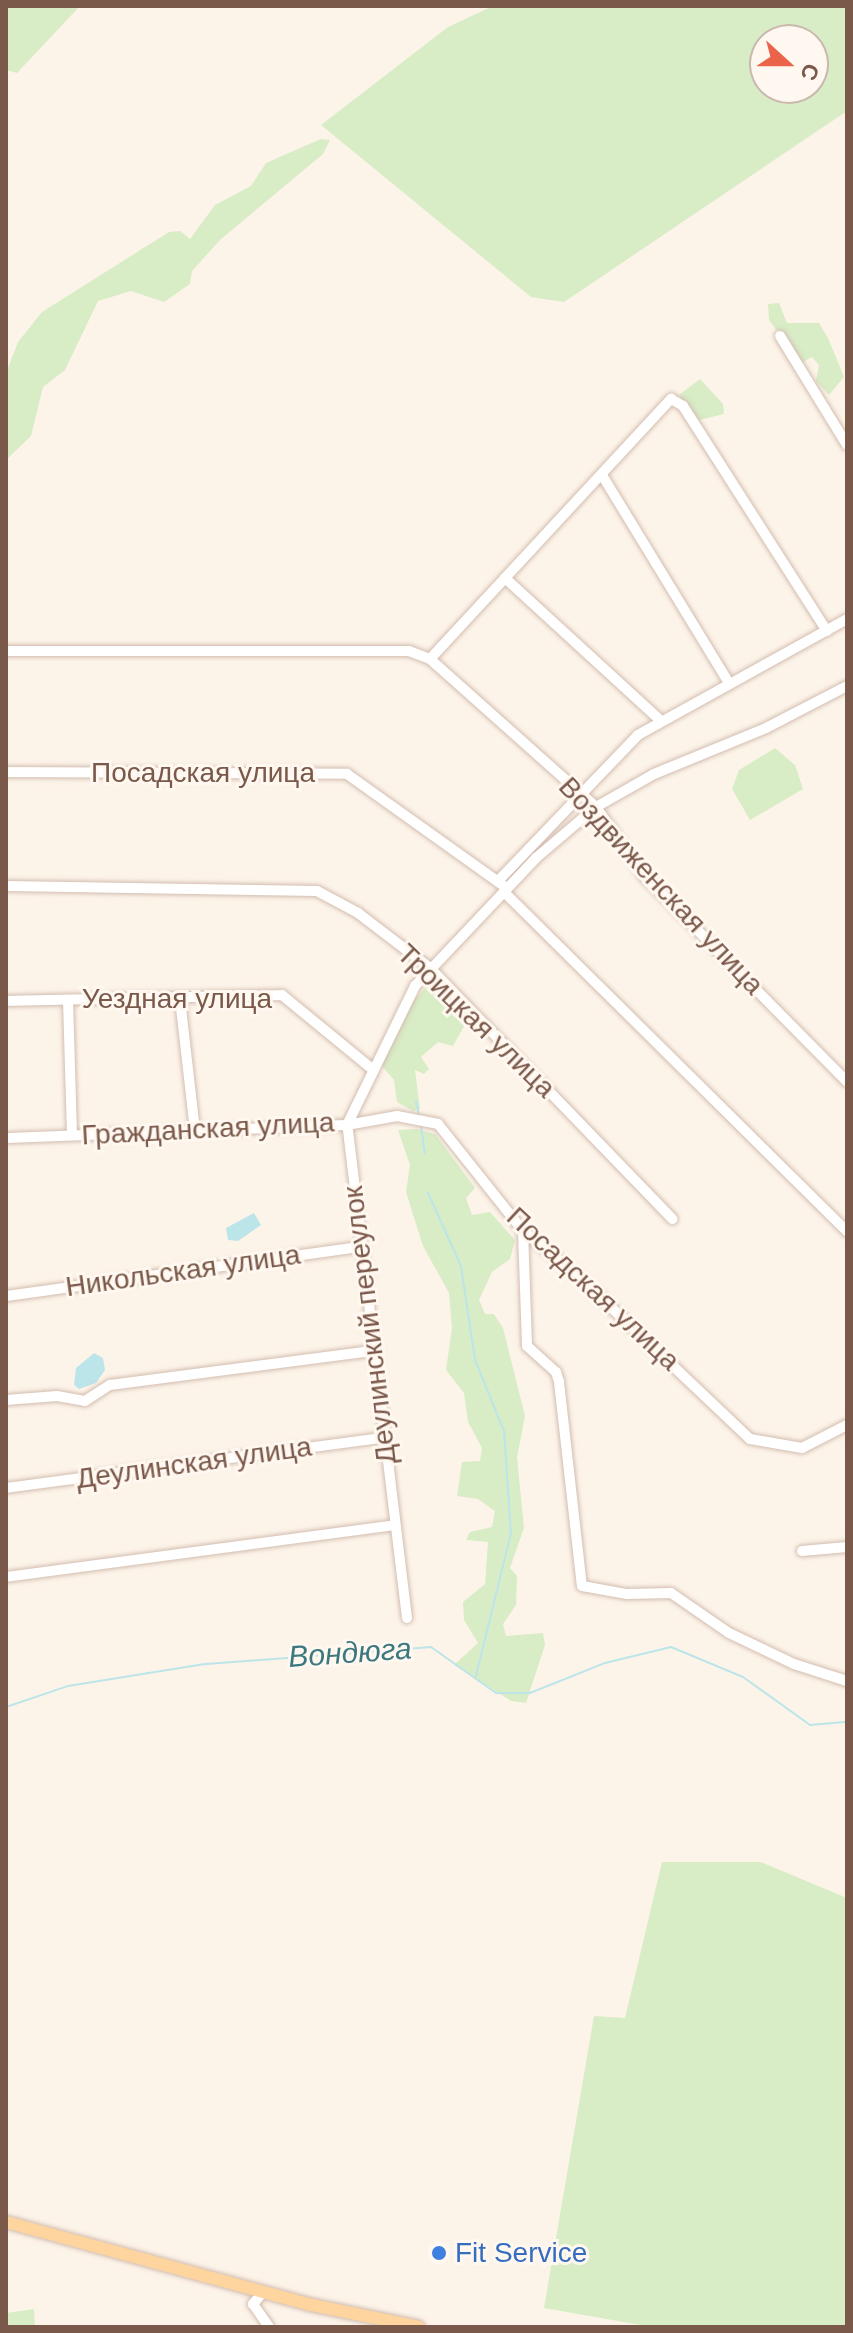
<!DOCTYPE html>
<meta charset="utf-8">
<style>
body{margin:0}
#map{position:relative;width:853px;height:2333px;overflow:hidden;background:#fdf4e9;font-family:Arial,sans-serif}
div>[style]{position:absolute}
.green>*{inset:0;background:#d8ecc6}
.water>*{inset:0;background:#bce5e9}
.stream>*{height:2px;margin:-1px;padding:0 1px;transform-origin:1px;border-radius:1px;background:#bce5e9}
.roads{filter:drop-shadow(0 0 2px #d3bdb0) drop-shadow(0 0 2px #d3bdb0)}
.minor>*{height:10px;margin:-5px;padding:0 5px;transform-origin:5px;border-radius:5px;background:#fff}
.major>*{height:12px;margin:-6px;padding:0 6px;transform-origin:6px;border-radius:6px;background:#fed59f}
.dots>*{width:22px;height:22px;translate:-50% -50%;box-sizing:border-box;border:4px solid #fff8f0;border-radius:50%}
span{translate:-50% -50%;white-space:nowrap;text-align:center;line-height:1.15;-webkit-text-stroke:6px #fff8f0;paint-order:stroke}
.street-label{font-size:28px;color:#7a584a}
.shop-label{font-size:28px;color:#366cbe}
.left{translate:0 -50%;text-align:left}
.water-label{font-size:30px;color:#3c787f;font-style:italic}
.frame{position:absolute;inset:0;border:8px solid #7a584a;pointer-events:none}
.north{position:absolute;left:749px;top:24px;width:80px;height:80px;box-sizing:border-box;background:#fff8f0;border:2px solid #cab8ae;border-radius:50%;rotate:111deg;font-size:22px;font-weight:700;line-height:32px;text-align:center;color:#7a584a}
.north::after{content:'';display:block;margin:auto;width:28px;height:36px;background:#eb644a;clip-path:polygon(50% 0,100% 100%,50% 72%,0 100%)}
</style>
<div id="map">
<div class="green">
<div style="clip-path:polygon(6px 6px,80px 6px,17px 73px,6px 70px)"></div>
<div style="clip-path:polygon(evenodd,493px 6px,847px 6px,847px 111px,564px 302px,531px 297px,321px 125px,448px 27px,493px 6px,765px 40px,813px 40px,813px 88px,765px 88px,765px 40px)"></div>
<div style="clip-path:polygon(321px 139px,330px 140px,323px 154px,220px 240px,192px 271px,190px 284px,164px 302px,131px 291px,98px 301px,65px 370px,43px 387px,31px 436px,6px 460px,6px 373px,18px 342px,42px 312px,169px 232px,180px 231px,190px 239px,215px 205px,251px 186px,266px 163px)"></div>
<div style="clip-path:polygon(779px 303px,787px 323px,819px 323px,828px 338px,844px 377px,829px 395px,816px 381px,819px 365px,812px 357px,801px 363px,769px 320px,768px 304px)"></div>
<div style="clip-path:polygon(700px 379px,723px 404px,724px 414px,699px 420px,681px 400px,679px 395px)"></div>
<div style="clip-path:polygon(775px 748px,795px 765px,803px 789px,750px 820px,732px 789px,739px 770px)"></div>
<div style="clip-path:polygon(435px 978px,468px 1019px,453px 1046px,438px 1042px,421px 1057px,429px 1069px,424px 1074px,415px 1070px,420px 1109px,413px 1111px,397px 1102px,394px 1080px,382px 1066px,384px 1054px,410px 1004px)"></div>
<div style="clip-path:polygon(417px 1129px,435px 1134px,475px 1188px,466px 1198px,472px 1215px,490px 1212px,515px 1240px,510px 1259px,492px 1272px,479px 1300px,485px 1314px,494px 1314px,503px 1328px,525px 1416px,517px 1457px,524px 1528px,510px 1568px,517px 1576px,516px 1605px,503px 1624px,506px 1636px,543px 1633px,545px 1645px,526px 1703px,511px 1701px,454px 1665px,478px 1643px,464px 1620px,463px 1602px,485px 1584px,488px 1542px,466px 1540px,470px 1532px,492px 1527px,495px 1511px,478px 1499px,457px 1496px,462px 1462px,480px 1461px,482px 1448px,468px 1422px,464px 1393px,446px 1370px,452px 1328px,449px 1293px,423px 1246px,406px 1192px,410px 1165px,398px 1130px)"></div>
<div style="clip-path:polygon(662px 1862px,761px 1862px,847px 1898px,847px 2327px,652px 2327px,544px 2308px,594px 2016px,625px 2018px)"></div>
<div style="clip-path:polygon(34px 2309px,35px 2327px,6px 2327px,6px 2313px)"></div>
</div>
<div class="water">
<div style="clip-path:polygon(254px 1213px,261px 1225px,238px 1241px,228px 1240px,226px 1228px)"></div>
<div style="clip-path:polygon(94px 1353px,103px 1358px,105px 1370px,96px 1383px,79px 1389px,74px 1385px,76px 1368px)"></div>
</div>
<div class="stream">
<div style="left:416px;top:1101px;width:15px;rotate:79deg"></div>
<div style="left:421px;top:1126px;width:27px;rotate:82deg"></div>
<div style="left:428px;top:1193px;width:80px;rotate:65.7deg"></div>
<div style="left:461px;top:1266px;width:95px;rotate:81.5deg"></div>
<div style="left:475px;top:1360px;width:77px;rotate:67.8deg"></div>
<div style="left:504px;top:1431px;width:102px;rotate:86.1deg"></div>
<div style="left:511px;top:1533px;width:147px;rotate:103.8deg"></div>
<div style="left:6px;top:1707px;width:65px;rotate:-18.7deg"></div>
<div style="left:68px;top:1686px;width:140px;rotate:-9.1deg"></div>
<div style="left:206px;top:1664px;width:226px;rotate:-4.3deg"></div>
<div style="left:431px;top:1647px;width:80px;rotate:35.3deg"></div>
<div style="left:496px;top:1693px;width:34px"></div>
<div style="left:530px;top:1693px;width:81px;rotate:-21.8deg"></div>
<div style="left:605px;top:1663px;width:68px;rotate:-13.6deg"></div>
<div style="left:671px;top:1647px;width:78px;rotate:22.6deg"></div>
<div style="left:743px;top:1677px;width:82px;rotate:35.6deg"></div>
<div style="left:810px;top:1725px;width:37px;rotate:-5deg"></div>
</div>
<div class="roads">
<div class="minor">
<div style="left:780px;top:336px;width:128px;rotate:58.4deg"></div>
<div style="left:602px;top:475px;width:244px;rotate:58.6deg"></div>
<div style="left:505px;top:578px;width:212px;rotate:42.5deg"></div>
<div style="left:6px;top:651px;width:403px"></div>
<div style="left:409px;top:651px;width:22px;rotate:21deg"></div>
<div style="left:430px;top:659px;width:222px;rotate:41.7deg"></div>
<div style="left:596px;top:807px;width:84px;rotate:55.2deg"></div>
<div style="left:644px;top:876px;width:289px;rotate:45.4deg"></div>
<div style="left:430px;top:659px;width:355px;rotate:-47.2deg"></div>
<div style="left:671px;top:399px;width:14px;rotate:30deg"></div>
<div style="left:683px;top:406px;width:267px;rotate:57.4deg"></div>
<div style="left:6px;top:772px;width:341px;rotate:0.3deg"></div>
<div style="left:347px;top:774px;width:196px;rotate:35.5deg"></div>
<div style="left:498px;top:881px;width:202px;rotate:-46.2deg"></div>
<div style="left:638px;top:735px;width:239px;rotate:-29deg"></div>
<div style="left:6px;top:886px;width:311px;rotate:0.9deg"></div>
<div style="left:317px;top:891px;width:47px;rotate:28.2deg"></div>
<div style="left:358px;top:913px;width:91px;rotate:37.4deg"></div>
<div style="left:430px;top:968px;width:349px;rotate:46deg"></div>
<div style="left:504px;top:892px;width:483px;rotate:44.7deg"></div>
<div style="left:180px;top:999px;width:133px;rotate:83.5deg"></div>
<div style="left:68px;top:1000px;width:135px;rotate:88.3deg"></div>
<div style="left:6px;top:1001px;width:276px;rotate:-1.2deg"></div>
<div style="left:282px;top:995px;width:117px;rotate:39.4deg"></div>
<div style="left:6px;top:1138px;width:341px;rotate:-2.2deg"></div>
<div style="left:347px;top:1125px;width:155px;rotate:-63.9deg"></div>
<div style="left:415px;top:986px;width:176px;rotate:-46.6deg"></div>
<div style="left:536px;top:858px;width:79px;rotate:-40.4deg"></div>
<div style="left:596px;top:807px;width:67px;rotate:-29.6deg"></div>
<div style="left:654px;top:774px;width:121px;rotate:-22.3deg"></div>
<div style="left:766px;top:728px;width:91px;rotate:-27.4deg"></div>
<div style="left:523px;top:1231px;width:115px;rotate:88deg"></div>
<div style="left:527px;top:1346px;width:39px;rotate:42deg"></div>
<div style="left:556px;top:1372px;width:10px;rotate:73deg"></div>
<div style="left:559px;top:1382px;width:205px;rotate:83.6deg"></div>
<div style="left:582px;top:1586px;width:46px;rotate:10.1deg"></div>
<div style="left:627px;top:1594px;width:44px;rotate:-1.3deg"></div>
<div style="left:671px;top:1593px;width:70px;rotate:34.6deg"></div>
<div style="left:729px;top:1633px;width:72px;rotate:25.5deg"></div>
<div style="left:794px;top:1664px;width:56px;rotate:17.8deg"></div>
<div style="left:6px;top:1296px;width:357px;rotate:-7.9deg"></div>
<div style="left:6px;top:1400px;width:51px;rotate:-4.5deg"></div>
<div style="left:57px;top:1396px;width:28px;rotate:10deg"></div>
<div style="left:85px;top:1401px;width:30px;rotate:-33deg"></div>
<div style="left:110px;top:1385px;width:264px;rotate:-7.4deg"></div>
<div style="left:6px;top:1488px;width:380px;rotate:-7.6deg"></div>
<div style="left:802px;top:1551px;width:45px;rotate:-5.1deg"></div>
<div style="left:6px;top:1577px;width:391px;rotate:-7.6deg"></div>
<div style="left:407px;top:1618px;width:497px;rotate:-96.9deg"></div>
<div style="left:347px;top:1125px;width:51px;rotate:-10.2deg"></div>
<div style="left:397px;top:1116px;width:42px;rotate:11deg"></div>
<div style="left:438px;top:1124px;width:137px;rotate:51.5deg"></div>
<div style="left:523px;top:1231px;width:68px;rotate:39.1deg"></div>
<div style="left:576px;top:1274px;width:240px;rotate:43.5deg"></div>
<div style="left:750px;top:1439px;width:53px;rotate:9.8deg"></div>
<div style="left:802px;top:1448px;width:51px;rotate:-27.1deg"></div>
<div style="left:263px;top:2292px;width:16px;rotate:130deg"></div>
<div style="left:253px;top:2304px;width:28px;rotate:55deg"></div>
</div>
<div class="major">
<div style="left:6px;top:2222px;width:317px;rotate:15.2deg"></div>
<div style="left:312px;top:2305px;width:109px;rotate:11.6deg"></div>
</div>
</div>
<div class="dots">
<div style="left:439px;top:2253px;background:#3f7fe0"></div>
</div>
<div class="street-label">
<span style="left:203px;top:773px">Посадская улица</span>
<span style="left:661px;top:886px;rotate:47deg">Воздвиженская улица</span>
<span style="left:177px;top:999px">Уездная улица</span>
<span style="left:476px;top:1021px;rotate:44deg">Троицкая улица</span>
<span style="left:208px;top:1129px;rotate:-3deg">Гражданская улица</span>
<span style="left:183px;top:1271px;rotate:-8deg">Никольская улица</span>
<span style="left:593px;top:1289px;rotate:43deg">Посадская улица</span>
<span style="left:370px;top:1325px;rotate:-97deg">Деулинский переулок</span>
<span style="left:194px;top:1463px;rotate:-8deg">Деулинская улица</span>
</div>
<div class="shop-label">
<span class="left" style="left:455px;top:2253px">Fit Service</span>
</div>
<div class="water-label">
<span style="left:350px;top:1653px;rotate:-4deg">Вондюга</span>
</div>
<div class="frame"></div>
<div class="north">С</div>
</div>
